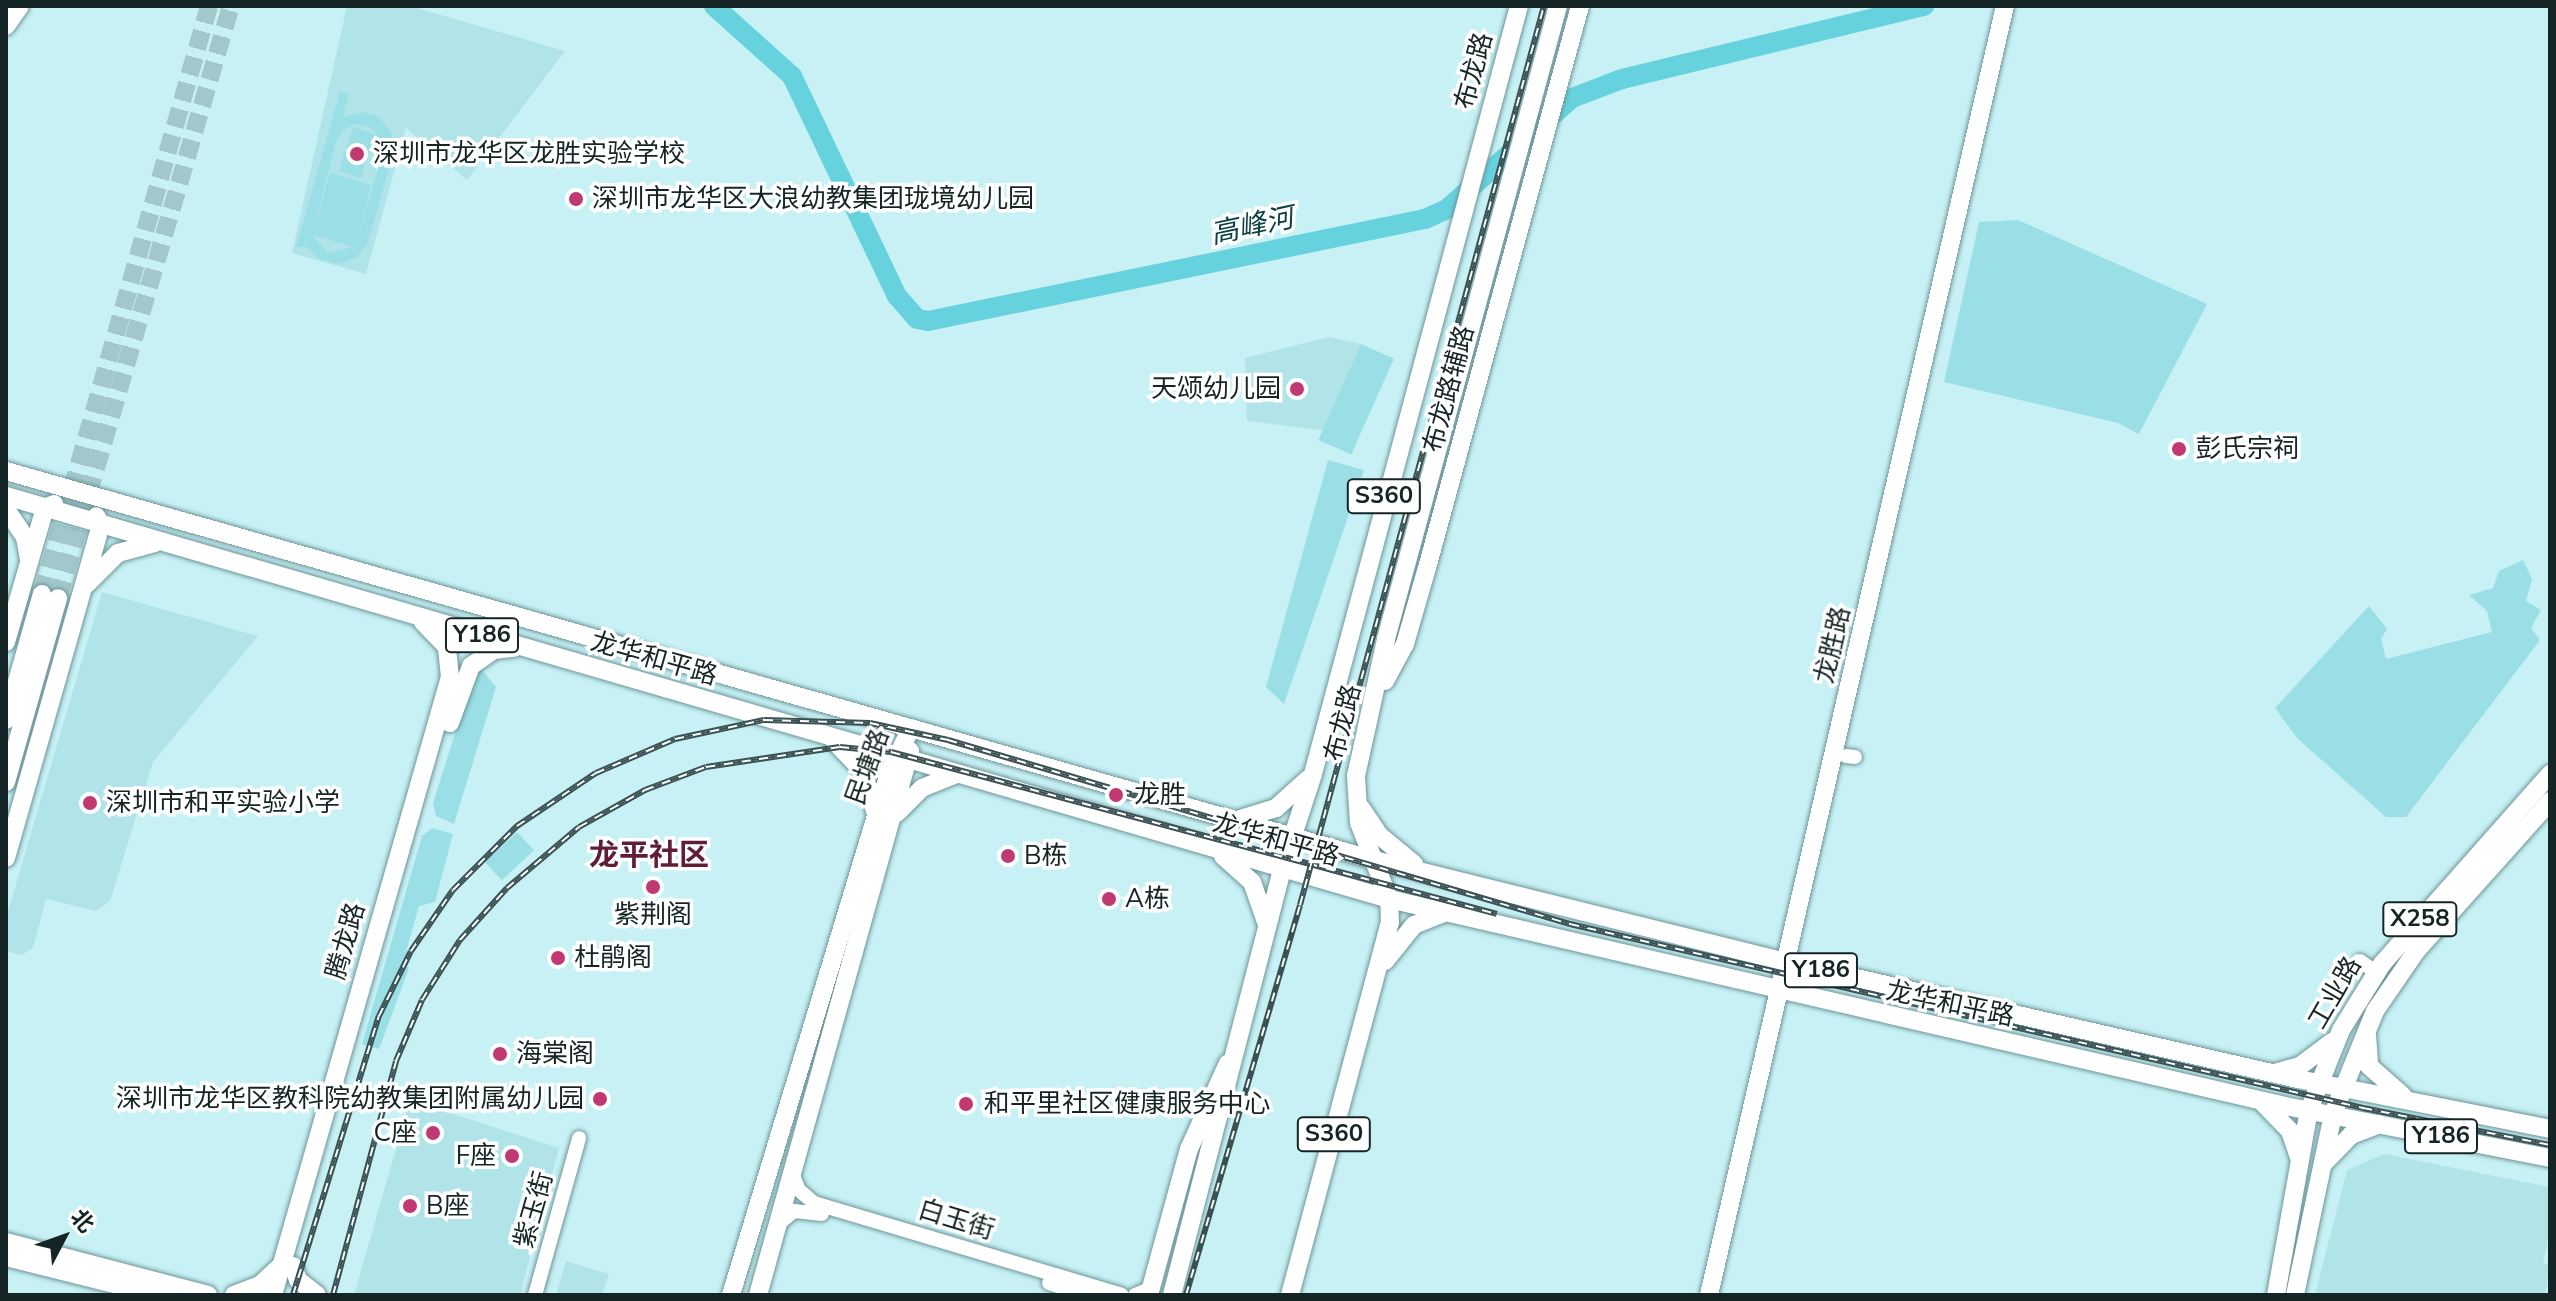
<!DOCTYPE html>
<meta charset="utf-8">
<style>
body{margin:0}
#map{position:relative;width:2556px;height:1301px;overflow:hidden;background:#c7f1f5;font-family:"Nunito Sans","Noto Sans SC",sans-serif}
div>[style]{position:absolute}
.built>*{inset:0;background:#b1e4e9}
.green>*{inset:0;background:#9adfe6;transform-origin:0 0}
.river>*{height:20px;margin:-10px;padding:0 10px;transform-origin:10px;border-radius:10px;background:#66d2dd}
.major-tunnel>*{height:18px;margin-top:-9px;transform-origin:0;background:repeating-linear-gradient(90deg,#a3c8cc 0 18px,transparent 0 27px)}
.roads{filter:drop-shadow(0 0 2px #6d9599) drop-shadow(0 0 2px #6d9599)}
.minor>*{height:14px;margin:-7px;padding:0 7px;transform-origin:7px;border-radius:7px;background:#fff}
.major>*{height:18px;margin:-9px;padding:0 9px;transform-origin:9px;border-radius:9px;background:#fff}
.rail>*{height:6px;margin-top:-3px;transform-origin:0;background:repeating-linear-gradient(90deg,#fff 0 9px,#3b5052 0 18px);box-sizing:border-box;border-block:2px solid #3b5052}
.dots>*{width:22px;height:22px;translate:-50% -50%;box-sizing:border-box;border:4px solid #fff;border-radius:50%}
span{translate:-50% -50%;white-space:nowrap;text-align:center;line-height:1.15;-webkit-text-stroke:7px #fff;paint-order:stroke}
.shield-label span{padding:2px 6px;background:#fff;border:2px solid;border-radius:6px;-webkit-text-stroke-width:0}
.shield-label{font-size:24px;color:#152526;font-weight:700}
.street-label{font-size:26px;color:#152526}
.poi-label{font-size:26px;color:#152526}
.left{translate:0 -50%;text-align:left}
.right{translate:-100% -50%;text-align:right}
.water-label{font-size:28px;color:#0d4045;font-style:italic}
.quarter-label{font-size:30px;color:#5f1d38;font-weight:700}
.frame{position:absolute;inset:0;border:8px solid #152526;pointer-events:none}
.north{position:absolute;left:24px;top:1197px;width:80px;height:80px;-webkit-text-stroke:6px #fff;paint-order:stroke;rotate:49deg;font-size:22px;font-weight:700;line-height:32px;text-align:center;color:#152526}
.north::after{content:'';display:block;margin:auto;width:28px;height:36px;background:#152526;clip-path:polygon(50% 0,100% 100%,50% 72%,0 100%)}
</style>
<div id="map">
<div class="built">
<div style="clip-path:polygon(347px 6px,410px 6px,565px 51px,467px 180px,406px 128px,366px 274px,292px 253px)"></div>
<div style="clip-path:polygon(1329px 337px,1361px 344px,1337px 432px,1247px 421px,1245px 358px)"></div>
<div style="clip-path:polygon(102px 592px,258px 636px,153px 762px,110px 901px,96px 911px,46px 899px,33px 948px,22px 955px,6px 951px,6px 918px)"></div>
<div style="clip-path:polygon(410px 1100px,559px 1148px,520px 1295px,354px 1295px)"></div>
<div style="clip-path:polygon(2384px 1154px,2550px 1187px,2550px 1229px,2543px 1263px,2550px 1265px,2545px 1295px,2315px 1295px,2347px 1170px)"></div>
<div style="clip-path:polygon(566px 1261px,609px 1274px,602px 1295px,556px 1295px)"></div>
</div>
<div class="green">
<div style="clip-path:polygon(evenodd,340px 91px,349px 94px,343px 117px,362px 112px,379px 117px,391px 132px,394px 151px,368px 243px,356px 258px,338px 264px,319px 259px,307px 247px,296px 247px,340px 91px,356px 124px,373px 129px,383px 150px,358px 239px,371px 185px,330px 173px,312px 234px,336px 142px,343px 130px,356px 124px,340px 91px,313px 236px,313px 235px,353px 247px,328px 253px,313px 236px)"></div>
<div style="left:353px;top:127px;width:23px;height:46px;rotate:18deg"></div>
<div style="clip-path:polygon(2018px 220px,2207px 304px,2139px 434px,2118px 423px,1944px 382px,1979px 222px)"></div>
<div style="left:1361px;top:344px;width:36px;height:105px;rotate:24deg"></div>
<div style="clip-path:polygon(1328px 460px,1364px 470px,1284px 704px,1266px 687px)"></div>
<div style="clip-path:polygon(2523px 560px,2532px 579px,2526px 601px,2541px 610px,2531px 628px,2540px 640px,2406px 817px,2386px 817px,2297px 738px,2275px 708px,2369px 606px,2387px 629px,2381px 639px,2386px 659px,2492px 632px,2487px 611px,2469px 595px,2493px 588px,2499px 571px)"></div>
<div style="clip-path:polygon(477px 664px,496px 687px,454px 824px,436px 816px,433px 803px)"></div>
<div style="clip-path:polygon(432px 828px,453px 834px,435px 902px,419px 906px,403px 963px,409px 968px,379px 1049px,362px 1044px,422px 836px)"></div>
<div style="left:517px;top:832px;width:25px;height:44px;rotate:47deg"></div>
</div>
<div class="river">
<div style="left:714px;top:6px;width:105px;rotate:41.9deg"></div>
<div style="left:792px;top:76px;width:244px;rotate:64.5deg"></div>
<div style="left:897px;top:296px;width:30px;rotate:49deg"></div>
<div style="left:917px;top:319px;width:11px;rotate:10deg"></div>
<div style="left:928px;top:321px;width:507px;rotate:-11.6deg"></div>
<div style="left:1425px;top:219px;width:24px;rotate:-24deg"></div>
<div style="left:1447px;top:209px;width:167px;rotate:-41.6deg"></div>
<div style="left:1572px;top:98px;width:53px;rotate:-20.8deg"></div>
<div style="left:1622px;top:79px;width:311px;rotate:-13.6deg"></div>
</div>
<div class="major-tunnel">
<div style="left:42px;top:594px;width:611px;rotate:-74.14deg"></div>
<div style="left:58px;top:598px;width:617px;rotate:-73.71deg"></div>
</div>
<div class="roads">
<div class="minor">
<div style="left:1846px;top:756px;width:9px;rotate:6deg"></div>
<div style="left:2360px;top:961px;width:19px;rotate:35deg"></div>
<div style="left:792px;top:1173px;width:18px;rotate:68deg"></div>
<div style="left:799px;top:1190px;width:20px;rotate:41deg"></div>
<div style="left:814px;top:1203px;width:321px;rotate:16.6deg"></div>
<div style="left:778px;top:1224px;width:21px;rotate:-39deg"></div>
<div style="left:794px;top:1211px;width:28px;rotate:6deg"></div>
<div style="left:1049px;top:1283px;width:40px;rotate:18deg"></div>
<div style="left:535px;top:1295px;width:163px;rotate:-74.3deg"></div>
<div style="left:1135px;top:1295px;width:16px;rotate:-22deg"></div>
</div>
<div class="major">
<div style="left:6px;top:26px;width:24px;rotate:-55deg"></div>
<div style="left:6px;top:471px;width:1422px;rotate:15.87deg"></div>
<div style="left:1374px;top:860px;width:434px;rotate:13.9deg"></div>
<div style="left:1795px;top:964px;width:516px;rotate:12.88deg"></div>
<div style="left:2298px;top:1079px;width:257px;rotate:11.2deg"></div>
<div style="left:6px;top:496px;width:1441px;rotate:16.25deg"></div>
<div style="left:1389px;top:899px;width:920px;rotate:13.01deg"></div>
<div style="left:2285px;top:1106px;width:270px;rotate:11.1deg"></div>
<div style="left:6px;top:509px;width:34px;rotate:56deg"></div>
<div style="left:25px;top:537px;width:23px;rotate:80deg"></div>
<div style="left:87px;top:584px;width:44px;rotate:-45deg"></div>
<div style="left:118px;top:553px;width:38px;rotate:-15deg"></div>
<div style="left:6px;top:642px;width:140px;rotate:-73.8deg"></div>
<div style="left:45px;top:508px;width:10px;rotate:-24deg"></div>
<div style="left:1385px;top:681px;width:42px;rotate:-61.6deg"></div>
<div style="left:1405px;top:644px;width:79px;rotate:-73.9deg"></div>
<div style="left:1427px;top:568px;width:582px;rotate:-74.77deg"></div>
<div style="left:6px;top:720px;width:131px;rotate:-74.1deg"></div>
<div style="left:450px;top:723px;width:61px;rotate:-69.8deg"></div>
<div style="left:471px;top:666px;width:28px;rotate:-35deg"></div>
<div style="left:494px;top:650px;width:20px;rotate:-6deg"></div>
<div style="left:835px;top:742px;width:40px;rotate:46deg"></div>
<div style="left:863px;top:771px;width:42px;rotate:73.3deg"></div>
<div style="left:6px;top:782px;width:191px;rotate:-74.2deg"></div>
<div style="left:1361px;top:808px;width:34px;rotate:56deg"></div>
<div style="left:1380px;top:836px;width:44px;rotate:39.5deg"></div>
<div style="left:897px;top:813px;width:35px;rotate:-45deg"></div>
<div style="left:922px;top:788px;width:38px;rotate:-22deg"></div>
<div style="left:1240px;top:819px;width:38px;rotate:-17deg"></div>
<div style="left:1276px;top:808px;width:43px;rotate:-42.2deg"></div>
<div style="left:1223px;top:856px;width:39px;rotate:42deg"></div>
<div style="left:1252px;top:882px;width:42px;rotate:70.7deg"></div>
<div style="left:6px;top:858px;width:347px;rotate:-74.1deg"></div>
<div style="left:101px;top:524px;width:9px;rotate:-122deg"></div>
<div style="left:1385px;top:961px;width:46px;rotate:-51.1deg"></div>
<div style="left:1414px;top:925px;width:31px;rotate:-22deg"></div>
<div style="left:2367px;top:1034px;width:32px;rotate:86deg"></div>
<div style="left:2369px;top:1066px;width:45px;rotate:41.4deg"></div>
<div style="left:2275px;top:1073px;width:26px;rotate:-16deg"></div>
<div style="left:2300px;top:1066px;width:40px;rotate:-37deg"></div>
<div style="left:2263px;top:1103px;width:39px;rotate:46deg"></div>
<div style="left:2290px;top:1131px;width:28px;rotate:71deg"></div>
<div style="left:2324px;top:1163px;width:39px;rotate:-46deg"></div>
<div style="left:2351px;top:1135px;width:30px;rotate:-21deg"></div>
<div style="left:6px;top:1242px;width:209px;rotate:14.7deg"></div>
<div style="left:6px;top:1257px;width:157px;rotate:14deg"></div>
<div style="left:293px;top:1266px;width:15px;rotate:70deg"></div>
<div style="left:298px;top:1280px;width:24px;rotate:38deg"></div>
<div style="left:234px;top:1295px;width:28px;rotate:-21deg"></div>
<div style="left:260px;top:1285px;width:26px;rotate:-43deg"></div>
<div style="left:273px;top:1295px;width:643px;rotate:-74.02deg"></div>
<div style="left:450px;top:677px;width:30px;rotate:-96deg"></div>
<div style="left:447px;top:647px;width:35px;rotate:-134deg"></div>
<div style="left:731px;top:1295px;width:545px;rotate:-73.16deg"></div>
<div style="left:889px;top:773px;width:50px;rotate:-63.9deg"></div>
<div style="left:758px;top:1295px;width:565px;rotate:-74.39deg"></div>
<div style="left:1149px;top:1295px;width:151px;rotate:-74.7deg"></div>
<div style="left:1189px;top:1149px;width:94px;rotate:-65.6deg"></div>
<div style="left:1172px;top:1295px;width:440px;rotate:-75.5deg"></div>
<div style="left:1282px;top:869px;width:100px;rotate:-71.9deg"></div>
<div style="left:1313px;top:774px;width:795px;rotate:-74.99deg"></div>
<div style="left:1290px;top:1295px;width:385px;rotate:-75deg"></div>
<div style="left:1390px;top:923px;width:24px;rotate:-92deg"></div>
<div style="left:1389px;top:899px;width:82px;rotate:-111.5deg"></div>
<div style="left:1359px;top:823px;width:47px;rotate:-93.7deg"></div>
<div style="left:1356px;top:776px;width:140px;rotate:-77.6deg"></div>
<div style="left:1386px;top:639px;width:656px;rotate:-74.8deg"></div>
<div style="left:1709px;top:1295px;width:1323px;rotate:-77.07deg"></div>
<div style="left:2276px;top:1295px;width:188px;rotate:-79.9deg"></div>
<div style="left:2309px;top:1110px;width:86px;rotate:-68.2deg"></div>
<div style="left:2341px;top:1030px;width:78px;rotate:-58.2deg"></div>
<div style="left:2382px;top:964px;width:254px;rotate:-48.5deg"></div>
<div style="left:2295px;top:1295px;width:185px;rotate:-78.1deg"></div>
<div style="left:2333px;top:1114px;width:111px;rotate:-67.8deg"></div>
<div style="left:2375px;top:1011px;width:74px;rotate:-55.5deg"></div>
<div style="left:2417px;top:950px;width:200px;rotate:-48.2deg"></div>
</div>
</div>
<div class="rail">
<div style="left:293px;top:1295px;width:292px;rotate:-72.9deg"></div>
<div style="left:379px;top:1016px;width:72px;rotate:-63.8deg"></div>
<div style="left:411px;top:951px;width:74px;rotate:-55.5deg"></div>
<div style="left:453px;top:890px;width:91px;rotate:-45deg"></div>
<div style="left:517px;top:826px;width:95px;rotate:-33.9deg"></div>
<div style="left:596px;top:773px;width:86px;rotate:-23.3deg"></div>
<div style="left:675px;top:739px;width:91px;rotate:-12.1deg"></div>
<div style="left:764px;top:720px;width:106px;rotate:1.6deg"></div>
<div style="left:870px;top:723px;width:80px;rotate:12.3deg"></div>
<div style="left:948px;top:740px;width:649px;rotate:16.48deg"></div>
<div style="left:1570px;top:924px;width:814px;rotate:13.06deg"></div>
<div style="left:2363px;top:1108px;width:191px;rotate:11.2deg"></div>
<div style="left:333px;top:1295px;width:242px;rotate:-74.9deg"></div>
<div style="left:396px;top:1061px;width:66px;rotate:-66.9deg"></div>
<div style="left:422px;top:1000px;width:71px;rotate:-57.7deg"></div>
<div style="left:460px;top:940px;width:70px;rotate:-47.9deg"></div>
<div style="left:507px;top:888px;width:94px;rotate:-40.3deg"></div>
<div style="left:579px;top:827px;width:76px;rotate:-29.3deg"></div>
<div style="left:645px;top:790px;width:65px;rotate:-20.7deg"></div>
<div style="left:706px;top:767px;width:135px;rotate:-8.5deg"></div>
<div style="left:840px;top:747px;width:51px;rotate:5.6deg"></div>
<div style="left:891px;top:752px;width:627px;rotate:14.97deg"></div>
<div style="left:1186px;top:1295px;width:406px;rotate:-73.7deg"></div>
<div style="left:1300px;top:905px;width:932px;rotate:-74.82deg"></div>
</div>
<div class="dots">
<div style="left:357px;top:154px;background:#c13873"></div>
<div style="left:576px;top:199px;background:#c13873"></div>
<div style="left:1297px;top:389px;background:#c13873"></div>
<div style="left:2179px;top:449px;background:#c13873"></div>
<div style="left:1116px;top:795px;background:#c13873"></div>
<div style="left:90px;top:803px;background:#c13873"></div>
<div style="left:1008px;top:856px;background:#c13873"></div>
<div style="left:653px;top:887px;background:#c13873"></div>
<div style="left:1109px;top:899px;background:#c13873"></div>
<div style="left:558px;top:958px;background:#c13873"></div>
<div style="left:500px;top:1054px;background:#c13873"></div>
<div style="left:600px;top:1099px;background:#c13873"></div>
<div style="left:966px;top:1104px;background:#c13873"></div>
<div style="left:433px;top:1133px;background:#c13873"></div>
<div style="left:512px;top:1156px;background:#c13873"></div>
<div style="left:410px;top:1206px;background:#c13873"></div>
</div>
<div class="shield-label">
<span style="left:1384px;top:496px">S360</span>
<span style="left:482px;top:635px">Y186</span>
<span style="left:2420px;top:919px">X258</span>
<span style="left:1821px;top:970px">Y186</span>
<span style="left:1334px;top:1134px">S360</span>
<span style="left:2441px;top:1136px">Y186</span>
</div>
<div class="street-label">
<span style="left:1474px;top:71px;rotate:-75deg">布龙路</span>
<span style="left:1449px;top:389px;rotate:-75deg">布龙路辅路</span>
<span style="left:1833px;top:645px;rotate:-77deg">龙胜路</span>
<span style="left:654px;top:659px;rotate:16deg">龙华和平路</span>
<span style="left:1343px;top:723px;rotate:-76deg">布龙路</span>
<span style="left:868px;top:767px;rotate:-70deg">民塘路</span>
<span style="left:1276px;top:840px;rotate:16deg">龙华和平路</span>
<span style="left:346px;top:941px;rotate:-74deg">腾龙路</span>
<span style="left:2335px;top:993px;rotate:-60deg">工业路</span>
<span style="left:1950px;top:1004px;rotate:12deg">龙华和平路</span>
<span style="left:534px;top:1210px;rotate:-74deg">紫玉街</span>
<span style="left:956px;top:1220px;rotate:17deg">白玉街</span>
</div>
<div class="poi-label">
<span class="left" style="left:373px;top:154px">深圳市龙华区龙胜实验学校</span>
<span class="left" style="left:592px;top:199px">深圳市龙华区大浪幼教集团珑境幼儿园</span>
<span class="right" style="left:1281px;top:389px">天颂幼儿园</span>
<span class="left" style="left:2195px;top:449px">彭氏宗祠</span>
<span class="left" style="left:1134px;top:795px">龙胜</span>
<span class="left" style="left:106px;top:803px">深圳市和平实验小学</span>
<span class="left" style="left:1024px;top:856px">B栋</span>
<span class="left" style="left:1125px;top:899px">A栋</span>
<span style="left:653px;top:915px">紫荆阁</span>
<span class="left" style="left:574px;top:958px">杜鹃阁</span>
<span class="left" style="left:516px;top:1054px">海棠阁</span>
<span class="right" style="left:584px;top:1099px">深圳市龙华区教科院幼教集团附属幼儿园</span>
<span class="left" style="left:984px;top:1104px">和平里社区健康服务中心</span>
<span class="right" style="left:417px;top:1133px">C座</span>
<span class="right" style="left:496px;top:1156px">F座</span>
<span class="left" style="left:426px;top:1206px">B座</span>
</div>
<div class="water-label">
<span style="left:1252px;top:226px;rotate:-12deg">高峰河</span>
</div>
<div class="quarter-label">
<span style="left:649px;top:856px">龙平社区</span>
</div>
<div class="frame"></div>
<div class="north">北</div>
</div>
